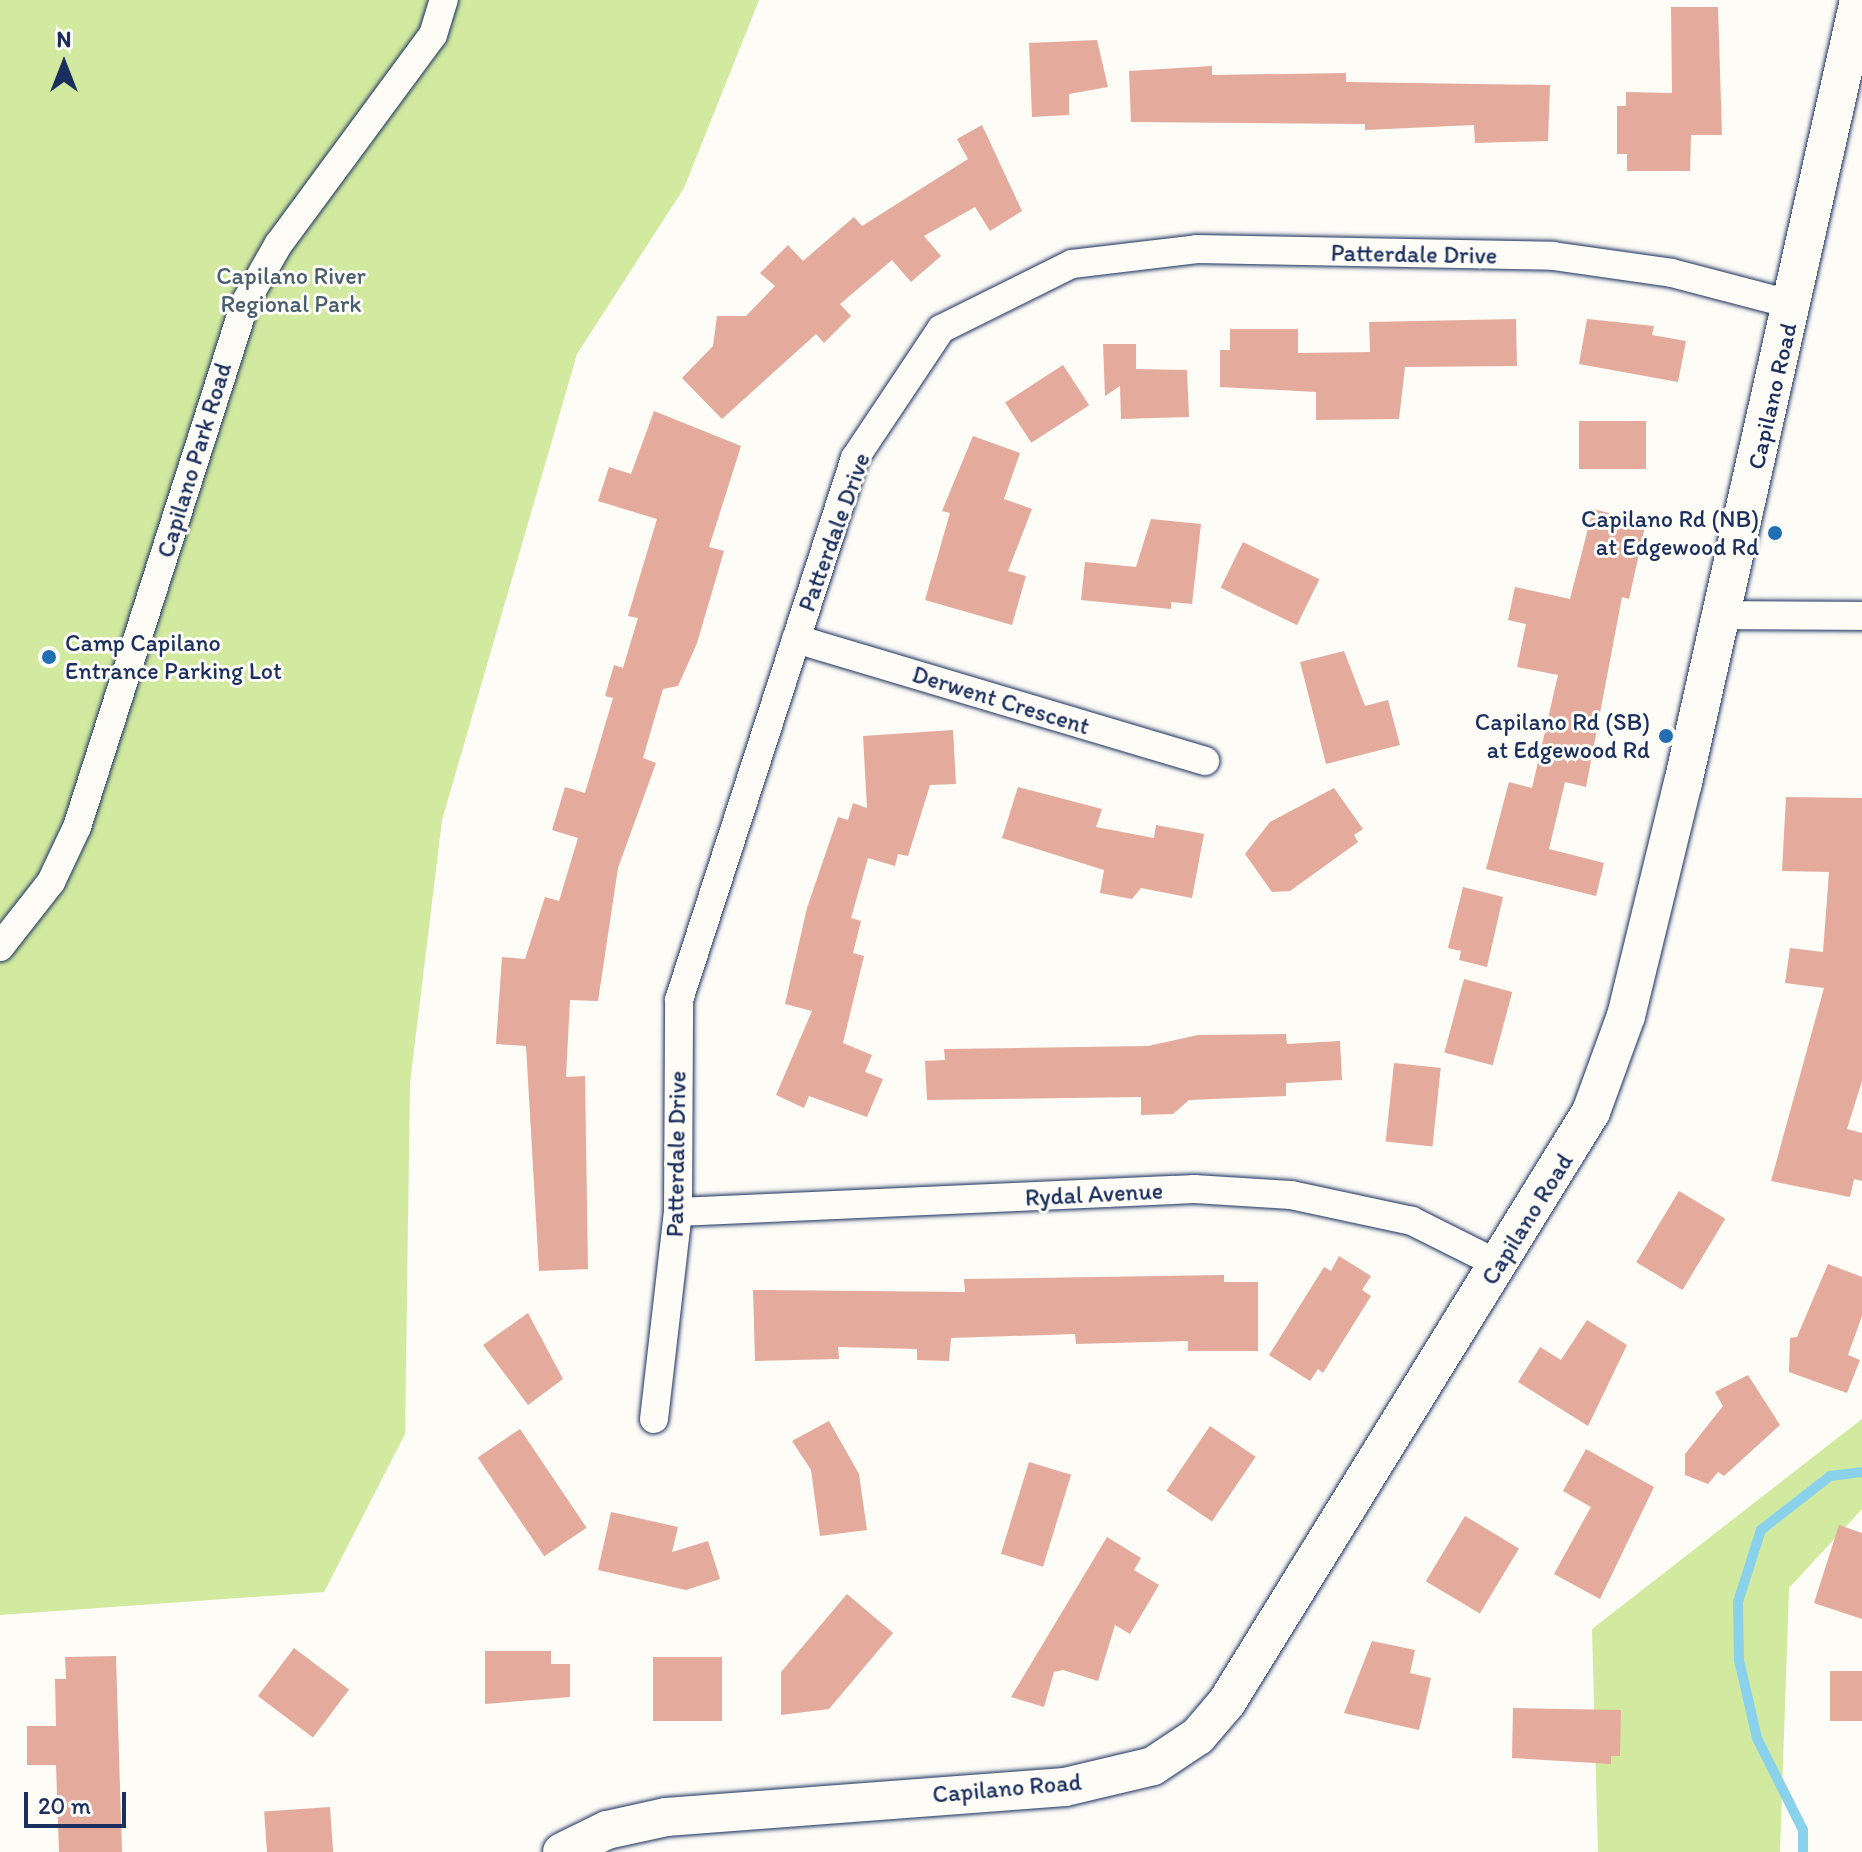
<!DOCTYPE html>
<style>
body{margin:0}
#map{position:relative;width:1862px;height:1852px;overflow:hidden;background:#fdfcf7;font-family:Itim,sans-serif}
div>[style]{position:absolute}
.green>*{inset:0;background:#d1ea9f}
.stream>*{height:10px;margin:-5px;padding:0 5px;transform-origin:5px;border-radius:5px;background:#8ad2ec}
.building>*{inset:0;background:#e4ab9c;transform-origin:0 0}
.roads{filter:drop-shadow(0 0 2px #1b2f5e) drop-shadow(0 0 2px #1b2f5e)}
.street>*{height:28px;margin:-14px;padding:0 14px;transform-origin:14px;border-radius:14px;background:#fdfcf7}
.secondary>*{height:38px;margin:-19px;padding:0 19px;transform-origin:19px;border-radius:19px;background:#fdfcf7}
.dots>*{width:22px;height:22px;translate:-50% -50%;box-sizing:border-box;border:4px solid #fdfcf7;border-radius:50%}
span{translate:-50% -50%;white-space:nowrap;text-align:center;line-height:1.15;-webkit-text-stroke:6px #fdfcf7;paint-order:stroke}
.street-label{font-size:24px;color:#1b2f5e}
.park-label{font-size:24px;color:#485e6e}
.poi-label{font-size:24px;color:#1b2f5e}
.right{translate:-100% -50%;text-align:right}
.left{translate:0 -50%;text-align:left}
.north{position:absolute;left:24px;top:24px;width:80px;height:80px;-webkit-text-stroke:6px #fdfcf7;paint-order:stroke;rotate:0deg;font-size:22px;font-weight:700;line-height:32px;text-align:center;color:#1b2f5e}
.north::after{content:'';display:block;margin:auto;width:28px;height:36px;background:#1b2f5e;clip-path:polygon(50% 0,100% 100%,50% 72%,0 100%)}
.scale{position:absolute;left:24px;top:1792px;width:102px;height:36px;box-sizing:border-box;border:4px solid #1b2f5e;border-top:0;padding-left:10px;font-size:24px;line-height:28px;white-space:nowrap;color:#1b2f5e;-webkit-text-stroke:6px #fdfcf7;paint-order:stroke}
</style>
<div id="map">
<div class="green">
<div style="clip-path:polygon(0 0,759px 0,684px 188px,577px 354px,442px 820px,410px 1083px,405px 1434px,324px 1592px,0 1615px)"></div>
<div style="clip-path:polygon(1862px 1419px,1862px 1509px,1789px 1588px,1780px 1852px,1598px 1852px,1592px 1629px)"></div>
</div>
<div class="stream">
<div style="left:1803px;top:1852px;width:22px;rotate:-90deg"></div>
<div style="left:1803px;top:1830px;width:103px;rotate:-116.6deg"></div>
<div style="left:1757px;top:1738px;width:80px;rotate:-103deg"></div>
<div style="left:1739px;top:1660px;width:58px;rotate:-91deg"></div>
<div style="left:1738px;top:1602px;width:76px;rotate:-72.3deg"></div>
<div style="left:1761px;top:1530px;width:88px;rotate:-38deg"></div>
<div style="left:1830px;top:1476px;width:32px;rotate:-7deg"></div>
</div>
<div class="building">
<div style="clip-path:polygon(1671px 7px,1718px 7px,1722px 135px,1691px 135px,1690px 171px,1627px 171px,1627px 154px,1617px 154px,1617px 106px,1626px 106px,1626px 92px,1672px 93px)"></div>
<div style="clip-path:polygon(1097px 40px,1108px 87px,1069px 94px,1069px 115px,1032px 117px,1029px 43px)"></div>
<div style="clip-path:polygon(1212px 66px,1212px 75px,1346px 73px,1346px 82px,1550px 85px,1548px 141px,1475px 143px,1474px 125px,1365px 130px,1365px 124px,1131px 122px,1129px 71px)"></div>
<div style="clip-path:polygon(982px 125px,1022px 211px,990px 231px,975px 207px,924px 236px,941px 256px,911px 282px,892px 260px,840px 304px,851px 316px,824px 343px,816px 334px,722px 419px,682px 378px,713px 346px,717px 316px,746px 316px,775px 286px,760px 273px,788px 245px,803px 261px,854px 217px,862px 226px,968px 159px,957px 139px)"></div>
<div style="clip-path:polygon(1516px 319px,1517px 366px,1405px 367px,1399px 419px,1316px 420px,1316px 392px,1220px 387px,1220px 350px,1230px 350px,1230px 329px,1298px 329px,1298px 353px,1370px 352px,1369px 322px)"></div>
<div style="clip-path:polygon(1587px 319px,1654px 326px,1652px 335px,1686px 341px,1678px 382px,1579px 364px)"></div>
<div style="clip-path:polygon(1103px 344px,1136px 344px,1136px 369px,1187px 370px,1189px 417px,1121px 419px,1120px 386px,1105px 396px)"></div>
<div style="left:1063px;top:365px;width:48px;height:69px;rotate:57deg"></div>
<div style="clip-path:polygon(654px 411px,741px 446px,709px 547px,724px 551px,697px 643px,678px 686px,663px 689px,643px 758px,656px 763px,618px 868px,598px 1001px,570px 1000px,566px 1077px,585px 1076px,588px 1269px,539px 1271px,526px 1046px,496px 1044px,502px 957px,525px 959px,545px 897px,559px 901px,578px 838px,552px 830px,565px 787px,585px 793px,613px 698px,605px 696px,614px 665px,623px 668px,638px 618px,628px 616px,657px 519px,598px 501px,609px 467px,631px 474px)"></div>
<div style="left:1579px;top:421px;width:67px;height:48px"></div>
<div style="clip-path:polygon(973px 436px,1020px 453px,1004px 499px,1032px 509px,1008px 571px,1026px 576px,1012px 625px,925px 600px,950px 513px,942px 511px)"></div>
<div style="clip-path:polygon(1593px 509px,1646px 522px,1629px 599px,1622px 597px,1586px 787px,1565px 782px,1549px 849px,1604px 863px,1596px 896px,1486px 869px,1509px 782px,1532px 788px,1558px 675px,1517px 667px,1526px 624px,1508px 620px,1515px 587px,1570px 599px)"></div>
<div style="clip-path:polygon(1151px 519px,1201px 524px,1192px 604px,1171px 602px,1171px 609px,1081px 600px,1085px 562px,1136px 567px)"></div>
<div style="left:1243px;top:542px;width:85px;height:51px;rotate:26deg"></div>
<div style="clip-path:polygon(1344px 651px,1365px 706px,1388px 700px,1400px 745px,1326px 764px,1300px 662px)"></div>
<div style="clip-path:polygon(953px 730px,956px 784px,930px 785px,908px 856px,898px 854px,895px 866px,868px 858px,851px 918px,861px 921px,853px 953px,864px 956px,843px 1043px,872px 1055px,865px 1072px,883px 1079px,867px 1117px,809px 1096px,804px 1108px,776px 1095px,812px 1011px,785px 1004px,807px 908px,838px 817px,848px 820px,853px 803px,867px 808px,863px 736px)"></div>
<div style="clip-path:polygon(1018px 787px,1102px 809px,1096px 827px,1154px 838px,1156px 825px,1204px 834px,1192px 898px,1141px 888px,1132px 899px,1100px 893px,1104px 870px,1002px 838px)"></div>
<div style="clip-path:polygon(1334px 788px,1363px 829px,1354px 835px,1358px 842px,1290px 891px,1272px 892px,1245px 854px,1270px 822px)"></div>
<div style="clip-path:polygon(1786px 797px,1862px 798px,1862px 1081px,1847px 1129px,1862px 1133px,1862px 1181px,1854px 1179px,1850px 1197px,1771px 1181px,1824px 988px,1785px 983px,1790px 948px,1823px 952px,1829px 872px,1782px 871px)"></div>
<div style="clip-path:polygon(1463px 887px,1503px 897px,1487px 967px,1459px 960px,1461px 951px,1448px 948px)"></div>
<div style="left:1464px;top:979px;width:50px;height:76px;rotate:15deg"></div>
<div style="clip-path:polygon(1286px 1034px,1287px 1044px,1340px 1041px,1342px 1080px,1286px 1083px,1286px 1096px,1189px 1100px,1173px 1114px,1141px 1115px,1141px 1097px,927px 1100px,925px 1061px,945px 1060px,944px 1049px,1148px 1046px,1198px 1035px)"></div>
<div style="left:1394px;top:1063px;width:47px;height:79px;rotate:6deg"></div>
<div style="left:1679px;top:1191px;width:54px;height:83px;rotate:31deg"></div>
<div style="clip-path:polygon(1339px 1256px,1371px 1276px,1362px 1290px,1371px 1296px,1323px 1373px,1318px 1369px,1310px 1381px,1269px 1355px,1324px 1267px,1331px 1271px)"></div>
<div style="clip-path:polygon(1828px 1264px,1862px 1277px,1862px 1316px,1848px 1355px,1860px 1360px,1847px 1393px,1789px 1372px,1790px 1338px,1797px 1337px)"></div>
<div style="clip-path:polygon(1224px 1275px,1224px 1282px,1258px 1282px,1258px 1351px,1188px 1351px,1188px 1341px,1076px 1344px,1075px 1334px,951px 1338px,949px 1361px,917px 1360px,917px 1349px,838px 1347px,839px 1359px,755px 1361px,753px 1290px,965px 1292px,964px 1279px)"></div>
<div style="clip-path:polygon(528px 1313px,563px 1379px,528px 1405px,483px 1345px)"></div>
<div style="clip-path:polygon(1587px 1320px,1627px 1345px,1588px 1426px,1518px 1382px,1540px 1347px,1561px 1360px)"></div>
<div style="clip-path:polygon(1748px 1375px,1780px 1425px,1724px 1476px,1718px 1472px,1708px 1484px,1685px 1475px,1685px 1454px,1723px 1406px,1715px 1392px)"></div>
<div style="clip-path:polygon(829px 1421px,859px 1474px,867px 1530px,820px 1536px,811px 1470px,792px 1441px)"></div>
<div style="left:1210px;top:1426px;width:55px;height:78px;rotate:34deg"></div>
<div style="left:520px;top:1429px;width:119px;height:51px;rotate:56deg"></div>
<div style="clip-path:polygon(1586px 1449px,1654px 1487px,1600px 1599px,1554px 1574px,1591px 1507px,1563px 1491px)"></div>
<div style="left:1029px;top:1462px;width:44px;height:96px;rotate:17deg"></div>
<div style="clip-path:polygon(611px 1512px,678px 1527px,672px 1552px,708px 1541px,720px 1579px,686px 1590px,598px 1570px)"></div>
<div style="left:1465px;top:1516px;width:63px;height:76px;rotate:31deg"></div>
<div style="clip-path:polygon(1839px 1525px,1862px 1533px,1862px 1619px,1814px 1603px)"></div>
<div style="clip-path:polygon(1107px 1537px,1141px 1558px,1134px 1570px,1159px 1585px,1130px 1634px,1115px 1625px,1098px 1681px,1063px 1670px,1054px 1672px,1044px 1707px,1011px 1697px)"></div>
<div style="clip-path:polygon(847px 1594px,893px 1633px,829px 1709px,781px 1715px,781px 1672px)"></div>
<div style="clip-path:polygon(1372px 1641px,1415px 1650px,1410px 1673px,1431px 1678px,1419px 1730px,1344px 1713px)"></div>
<div style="left:294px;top:1648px;width:69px;height:60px;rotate:37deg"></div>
<div style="clip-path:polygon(485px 1651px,551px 1651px,551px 1664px,570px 1664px,570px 1697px,485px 1704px)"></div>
<div style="clip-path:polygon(116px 1656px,122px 1852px,59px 1852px,56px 1765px,27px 1765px,27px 1726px,56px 1726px,55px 1679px,66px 1679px,65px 1657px)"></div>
<div style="left:653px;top:1657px;width:69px;height:64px"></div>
<div style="left:1830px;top:1671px;width:32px;height:50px"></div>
<div style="clip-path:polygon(1513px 1708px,1621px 1710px,1620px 1756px,1611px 1756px,1611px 1764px,1512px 1758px)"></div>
<div style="left:330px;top:1807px;width:45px;height:66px;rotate:86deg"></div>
</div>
<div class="roads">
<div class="street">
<div style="left:1721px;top:615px;width:141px;rotate:0.4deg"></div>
<div style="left:796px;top:639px;width:427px;rotate:16.6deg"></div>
<div style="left:0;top:947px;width:83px;rotate:-51.9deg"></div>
<div style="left:51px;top:882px;width:61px;rotate:-64.7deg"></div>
<div style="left:77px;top:827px;width:550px;rotate:-72.22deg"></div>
<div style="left:245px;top:303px;width:67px;rotate:-60.4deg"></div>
<div style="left:278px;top:245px;width:261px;rotate:-53.6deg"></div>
<div style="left:433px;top:35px;width:37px;rotate:-73deg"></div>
<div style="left:678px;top:1212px;width:517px;rotate:-2.55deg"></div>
<div style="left:1194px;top:1189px;width:97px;rotate:3.5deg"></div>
<div style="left:1291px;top:1195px;width:124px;rotate:12.1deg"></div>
<div style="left:1412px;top:1221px;width:96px;rotate:26.6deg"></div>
<div style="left:654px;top:1419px;width:208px;rotate:-83.4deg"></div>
<div style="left:678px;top:1212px;width:212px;rotate:-89.7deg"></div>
<div style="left:679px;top:1000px;width:570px;rotate:-72.01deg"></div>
<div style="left:855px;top:458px;width:155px;rotate:-56.3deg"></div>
<div style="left:941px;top:329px;width:146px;rotate:-26.4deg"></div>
<div style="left:1072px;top:264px;width:126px;rotate:-6.8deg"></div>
<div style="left:1197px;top:249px;width:356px;rotate:1.1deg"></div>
<div style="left:1553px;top:256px;width:120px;rotate:8.1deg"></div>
<div style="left:1672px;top:273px;width:126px;rotate:14.7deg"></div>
</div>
<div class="secondary">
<div style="left:562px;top:1852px;width:50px;rotate:-26.1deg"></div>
<div style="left:607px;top:1830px;width:60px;rotate:-12.4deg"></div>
<div style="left:666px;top:1817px;width:400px;rotate:-4.3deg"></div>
<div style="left:1065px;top:1787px;width:90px;rotate:-13.4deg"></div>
<div style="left:1153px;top:1766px;width:54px;rotate:-33.7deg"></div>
<div style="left:1198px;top:1736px;width:45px;rotate:-49.5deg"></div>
<div style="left:1227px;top:1702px;width:693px;rotate:-58.33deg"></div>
<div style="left:1591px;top:1112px;width:102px;rotate:-70deg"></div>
<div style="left:1626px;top:1016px;width:240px;rotate:-76.3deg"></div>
<div style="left:1683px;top:783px;width:803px;rotate:-77.33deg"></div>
</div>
</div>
<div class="dots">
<div style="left:1775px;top:533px;background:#1f6fb2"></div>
<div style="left:49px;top:657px;background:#1f6fb2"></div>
<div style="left:1666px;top:736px;background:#1f6fb2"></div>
</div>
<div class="street-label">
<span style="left:1414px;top:254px;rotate:1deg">Patterdale Drive</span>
<span style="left:1772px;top:396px;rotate:-77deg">Capilano Road</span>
<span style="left:194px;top:460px;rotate:-73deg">Capilano Park Road</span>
<span style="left:834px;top:532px;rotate:-70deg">Patterdale Drive</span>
<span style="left:1001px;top:700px;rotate:17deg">Derwent Crescent</span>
<span style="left:676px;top:1154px;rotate:-89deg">Patterdale Drive</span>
<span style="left:1094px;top:1194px;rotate:-3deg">Rydal Avenue</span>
<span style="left:1527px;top:1219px;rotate:-58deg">Capilano Road</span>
<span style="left:1007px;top:1788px;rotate:-5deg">Capilano Road</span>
</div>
<div class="park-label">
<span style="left:291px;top:290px">Capilano River<br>Regional Park</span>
</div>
<div class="poi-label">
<span class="right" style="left:1759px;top:533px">Capilano Rd (NB)<br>at Edgewood Rd</span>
<span class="left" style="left:65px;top:657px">Camp Capilano<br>Entrance Parking Lot</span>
<span class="right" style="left:1650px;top:736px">Capilano Rd (SB)<br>at Edgewood Rd</span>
</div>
<div class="north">N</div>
<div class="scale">20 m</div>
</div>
